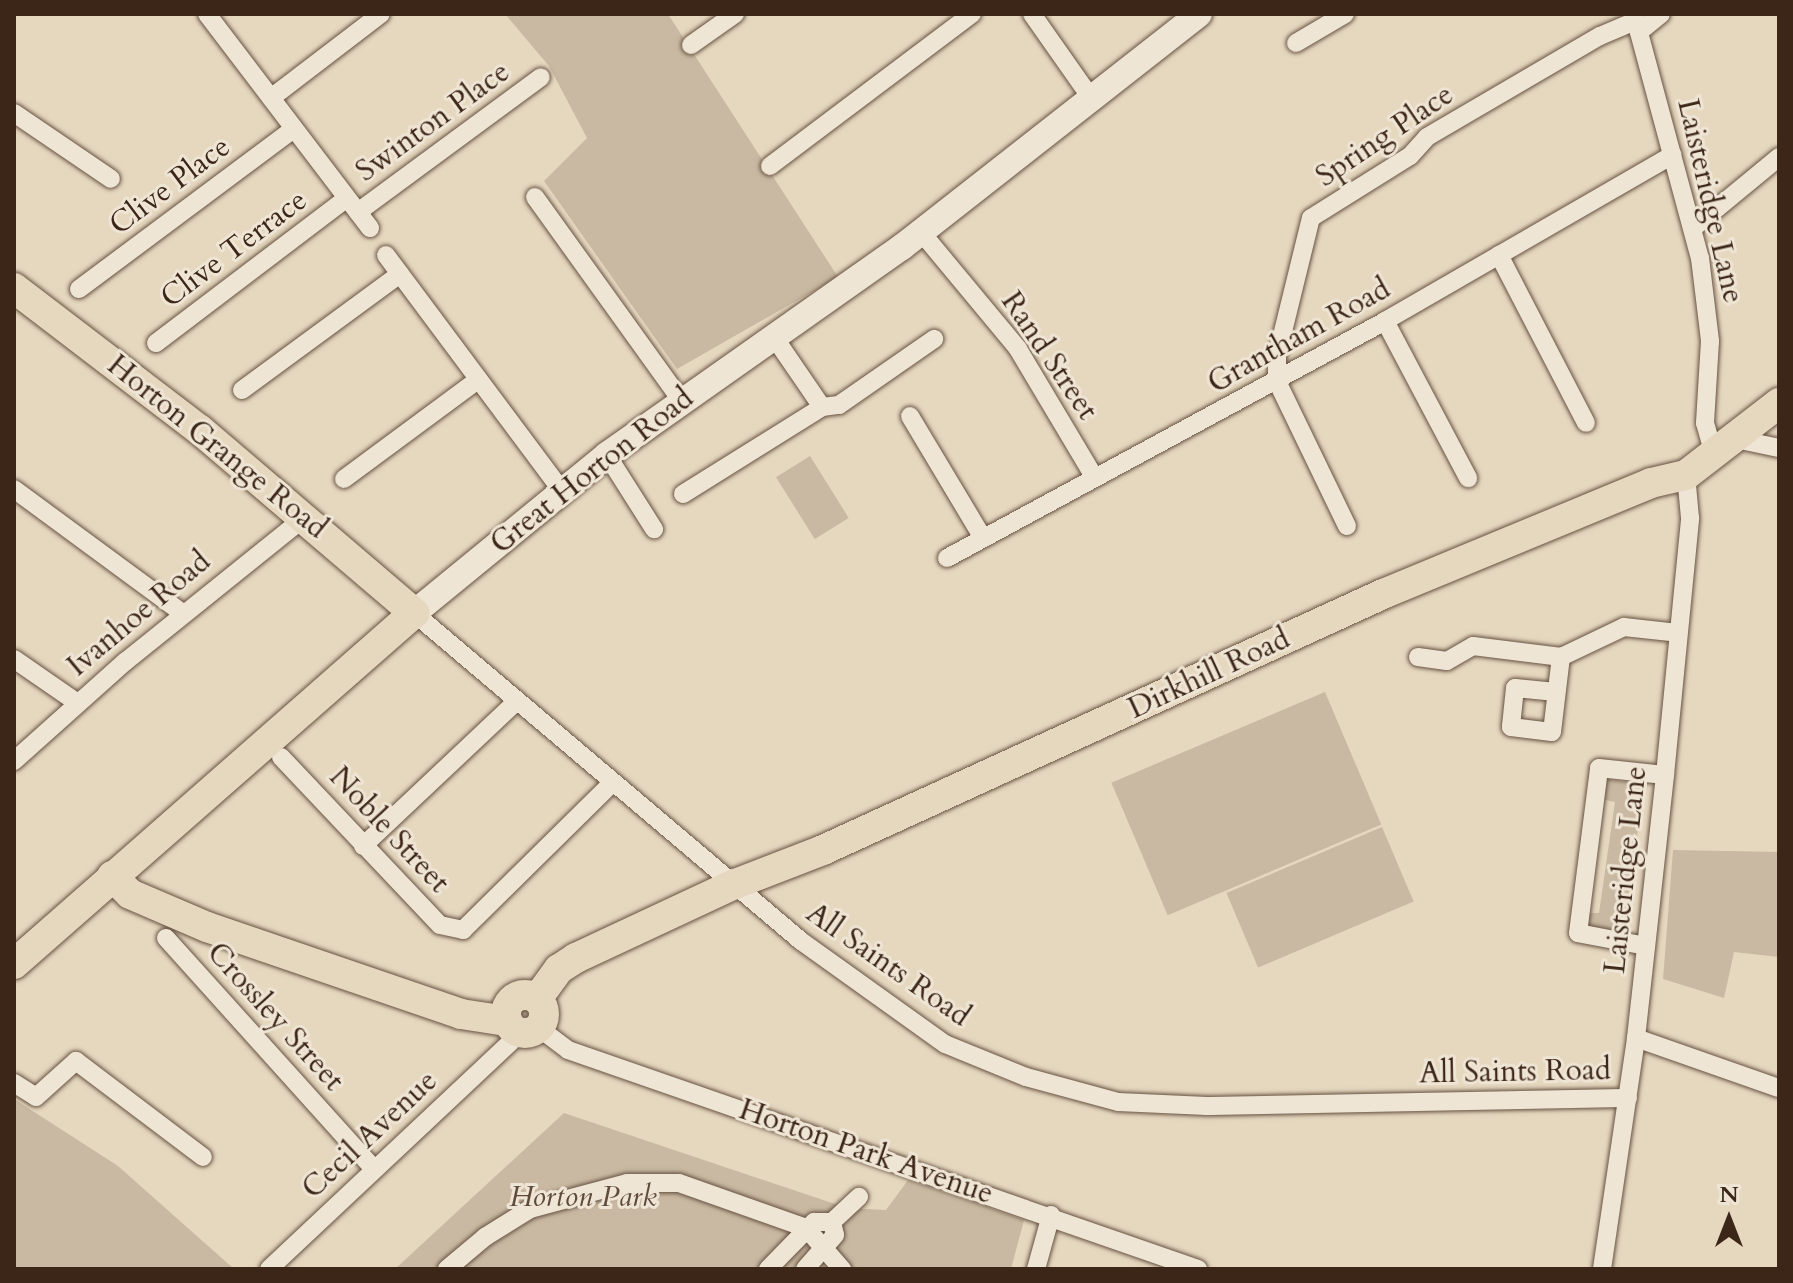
<!DOCTYPE html>
<style>
body{margin:0}
#map{position:relative;width:1793px;height:1283px;overflow:hidden;background:#e6d7bf;font-family:Cardo,serif}
div>[style]{position:absolute}
.green>*{inset:0;background:#c9b9a2;transform-origin:0 0}
.roads{filter:drop-shadow(0 0 2px #665241) drop-shadow(0 0 2px #665241)}
.street>*{height:18px;margin:-9px;padding:0 9px;transform-origin:9px;border-radius:9px;background:#efe5d5}
.secondary>*{height:26px;margin:-13px;padding:0 13px;transform-origin:13px;border-radius:13px;background:#efe5d5}
.primary>*{height:30px;margin:-15px;padding:0 15px;transform-origin:15px;border-radius:15px;background:#e6d7bf}
.primary>.ring{margin:-15px;padding:0;box-sizing:content-box;background:none;border:30px solid #e6d7bf;border-radius:50%}
span{translate:-50% -50%;white-space:nowrap;text-align:center;line-height:1.15;-webkit-text-stroke:6px #efe5d5;paint-order:stroke}
.street-label{font-size:30px;color:#3c2617}
.park-label{font-size:30px;color:#5f4b3a;font-style:italic}
.frame{position:absolute;inset:0;border:16px solid #3c2617;pointer-events:none}
.north{position:absolute;left:1689px;top:1179px;width:80px;height:80px;-webkit-text-stroke:6px #efe5d5;paint-order:stroke;rotate:0deg;font-size:22px;font-weight:700;line-height:32px;text-align:center;color:#3c2617}
.north::after{content:'';display:block;margin:auto;width:28px;height:36px;background:#3c2617;clip-path:polygon(50% 0,100% 100%,50% 72%,0 100%)}
</style>
<div id="map">
<div class="green">
<div style="clip-path:polygon(505px 14px,668px 14px,838px 277px,677px 369px,544px 181px,587px 138px,549px 66px)"></div>
<div style="left:810px;top:456px;width:73px;height:40px;rotate:58deg"></div>
<div style="left:1325px;top:692px;width:144px;height:232px;rotate:67deg"></div>
<div style="clip-path:polygon(1603px 779px,1643px 784px,1626px 937px,1583px 931px,1585px 913px,1599px 913px,1615px 802px,1601px 799px)"></div>
<div style="left:1382px;top:827px;width:81px;height:169px;rotate:67deg"></div>
<div style="clip-path:polygon(1673px 850px,1779px 852px,1779px 957px,1734px 952px,1724px 998px,1663px 979px)"></div>
<div style="clip-path:polygon(14px 1099px,118px 1166px,234px 1269px,14px 1269px)"></div>
<div style="clip-path:polygon(564px 1113px,847px 1208px,886px 1210px,908px 1180px,1024px 1220px,1011px 1269px,395px 1269px)"></div>
</div>
<div class="roads">
<div class="street">
<div style="left:207px;top:14px;width:269px;rotate:52.7deg"></div>
<div style="left:1032px;top:14px;width:103px;rotate:54.9deg"></div>
<div style="left:1634px;top:14px;width:253px;rotate:74.9deg"></div>
<div style="left:1700px;top:258px;width:84px;rotate:83.1deg"></div>
<div style="left:1710px;top:341px;width:82px;rotate:93.5deg"></div>
<div style="left:1705px;top:423px;width:29px;rotate:74deg"></div>
<div style="left:1639px;top:32px;width:28px;rotate:-39deg"></div>
<div style="left:1296px;top:43px;width:57px;rotate:-30.6deg"></div>
<div style="left:691px;top:45px;width:54px;rotate:-35.2deg"></div>
<div style="left:271px;top:98px;width:138px;rotate:-37.4deg"></div>
<div style="left:14px;top:113px;width:117px;rotate:34.2deg"></div>
<div style="left:770px;top:166px;width:253px;rotate:-37deg"></div>
<div style="left:535px;top:197px;width:250px;rotate:54.3deg"></div>
<div style="left:358px;top:212px;width:227px;rotate:-36.4deg"></div>
<div style="left:1693px;top:228px;width:112px;rotate:-39.5deg"></div>
<div style="left:921px;top:232px;width:152px;rotate:50.3deg"></div>
<div style="left:1018px;top:349px;width:150px;rotate:59.2deg"></div>
<div style="left:386px;top:255px;width:294px;rotate:53.3deg"></div>
<div style="left:1499px;top:255px;width:189px;rotate:62.6deg"></div>
<div style="left:79px;top:289px;width:268px;rotate:-36.7deg"></div>
<div style="left:1385px;top:321px;width:178px;rotate:62.1deg"></div>
<div style="left:156px;top:343px;width:238px;rotate:-37.2deg"></div>
<div style="left:242px;top:390px;width:196px;rotate:-36.3deg"></div>
<div style="left:822px;top:407px;width:17px;rotate:-7deg"></div>
<div style="left:839px;top:405px;width:116px;rotate:-34.8deg"></div>
<div style="left:910px;top:416px;width:142px;rotate:59.1deg"></div>
<div style="left:1736px;top:439px;width:44px;rotate:11.8deg"></div>
<div style="left:607px;top:455px;width:88px;rotate:57.6deg"></div>
<div style="left:344px;top:479px;width:167px;rotate:-36.5deg"></div>
<div style="left:14px;top:489px;width:209px;rotate:36.4deg"></div>
<div style="left:683px;top:494px;width:164px;rotate:-32deg"></div>
<div style="left:822px;top:407px;width:85px;rotate:-124.4deg"></div>
<div style="left:1347px;top:526px;width:161px;rotate:-115.8deg"></div>
<div style="left:1277px;top:381px;width:25px;rotate:-90deg"></div>
<div style="left:1277px;top:356px;width:142px;rotate:-76.2deg"></div>
<div style="left:1311px;top:218px;width:117px;rotate:-32.1deg"></div>
<div style="left:1410px;top:156px;width:25px;rotate:-48deg"></div>
<div style="left:1427px;top:137px;width:200px;rotate:-30.3deg"></div>
<div style="left:1600px;top:36px;width:39px;rotate:-23deg"></div>
<div style="left:947px;top:558px;width:498px;rotate:-28.4deg"></div>
<div style="left:1385px;top:321px;width:332px;rotate:-30deg"></div>
<div style="left:414px;top:613px;width:507px;rotate:40.28deg"></div>
<div style="left:801px;top:941px;width:177px;rotate:35.6deg"></div>
<div style="left:945px;top:1044px;width:87px;rotate:22.2deg"></div>
<div style="left:1026px;top:1077px;width:95px;rotate:15.2deg"></div>
<div style="left:1118px;top:1102px;width:89px;rotate:2.6deg"></div>
<div style="left:1207px;top:1106px;width:421px;rotate:-1.1deg"></div>
<div style="left:1418px;top:657px;width:29px;rotate:8deg"></div>
<div style="left:1447px;top:661px;width:30px;rotate:-30deg"></div>
<div style="left:1473px;top:646px;width:89px;rotate:7.1deg"></div>
<div style="left:1561px;top:657px;width:70px;rotate:-25.5deg"></div>
<div style="left:1624px;top:627px;width:54px;rotate:6.3deg"></div>
<div style="left:14px;top:659px;width:75px;rotate:34.7deg"></div>
<div style="left:1556px;top:692px;width:41px;rotate:-174.4deg"></div>
<div style="left:1515px;top:688px;width:39px;rotate:96deg"></div>
<div style="left:1511px;top:727px;width:41px;rotate:7deg"></div>
<div style="left:1552px;top:732px;width:76px;rotate:-83.2deg"></div>
<div style="left:281px;top:757px;width:231px;rotate:46.6deg"></div>
<div style="left:440px;top:925px;width:24px;rotate:12deg"></div>
<div style="left:463px;top:930px;width:209px;rotate:-44.6deg"></div>
<div style="left:14px;top:761px;width:150px;rotate:-41.8deg"></div>
<div style="left:126px;top:661px;width:230px;rotate:-38.8deg"></div>
<div style="left:363px;top:846px;width:210px;rotate:-43.3deg"></div>
<div style="left:166px;top:938px;width:311px;rotate:48deg"></div>
<div style="left:1646px;top:946px;width:69px;rotate:-169.2deg"></div>
<div style="left:1578px;top:933px;width:166px;rotate:-82.7deg"></div>
<div style="left:1599px;top:768px;width:66px;rotate:6.1deg"></div>
<div style="left:539px;top:1028px;width:36px;rotate:37deg"></div>
<div style="left:568px;top:1050px;width:667px;rotate:19.17deg"></div>
<div style="left:1636px;top:1038px;width:151px;rotate:19.3deg"></div>
<div style="left:14px;top:1083px;width:26px;rotate:32deg"></div>
<div style="left:36px;top:1097px;width:54px;rotate:-42deg"></div>
<div style="left:76px;top:1061px;width:159px;rotate:37.1deg"></div>
<div style="left:832px;top:1222px;width:37px;rotate:-43deg"></div>
<div style="left:269px;top:1269px;width:332px;rotate:-43.2deg"></div>
<div style="left:447px;top:1269px;width:50px;rotate:-40.1deg"></div>
<div style="left:485px;top:1237px;width:53px;rotate:-31.9deg"></div>
<div style="left:530px;top:1209px;width:100px;rotate:-15deg"></div>
<div style="left:627px;top:1183px;width:52px"></div>
<div style="left:679px;top:1183px;width:135px;rotate:19.5deg"></div>
<div style="left:806px;top:1228px;width:55px;rotate:48.7deg"></div>
<div style="left:768px;top:1269px;width:66px;rotate:-45.6deg"></div>
<div style="left:814px;top:1222px;width:18px"></div>
<div style="left:832px;top:1222px;width:13px;rotate:77deg"></div>
<div style="left:835px;top:1235px;width:45px;rotate:131.4deg"></div>
<div style="left:1036px;top:1269px;width:56px;rotate:-74.5deg"></div>
<div style="left:1602px;top:1269px;width:233px;rotate:-81.6deg"></div>
<div style="left:1636px;top:1038px;width:265px;rotate:-83.7deg"></div>
<div style="left:1665px;top:775px;width:258px;rotate:-84.4deg"></div>
<div style="left:1690px;top:518px;width:43px;rotate:-95.3deg"></div>
</div>
<div class="secondary">
<div style="left:414px;top:613px;width:249px;rotate:-39.3deg"></div>
<div style="left:607px;top:455px;width:361px;rotate:-35.2deg"></div>
<div style="left:902px;top:247px;width:377px;rotate:-38.1deg"></div>
</div>
<div class="primary">
<div style="left:14px;top:288px;width:234px;rotate:37.4deg"></div>
<div style="left:200px;top:430px;width:282px;rotate:40.5deg"></div>
<div style="left:414px;top:613px;width:532px;rotate:138.73deg"></div>
<div style="left:112px;top:876px;width:25px;rotate:45deg"></div>
<div style="left:130px;top:894px;width:84px;rotate:23.2deg"></div>
<div style="left:207px;top:927px;width:268px;rotate:18.9deg"></div>
<div style="left:461px;top:1014px;width:47px;rotate:8.7deg"></div>
<div class="ring" style="left:506px;top:995px;width:8px;height:8px"></div>
<div style="left:537px;top:999px;width:37px;rotate:-54deg"></div>
<div style="left:559px;top:969px;width:20px;rotate:-33deg"></div>
<div style="left:576px;top:958px;width:175px;rotate:-25deg"></div>
<div style="left:735px;top:884px;width:94px;rotate:-21.1deg"></div>
<div style="left:823px;top:850px;width:616px;rotate:-24.57deg"></div>
<div style="left:1383px;top:594px;width:290px;rotate:-22.5deg"></div>
<div style="left:1651px;top:483px;width:36px;rotate:-13deg"></div>
<div style="left:1686px;top:475px;width:118px;rotate:-37.7deg"></div>
</div>
</div>
<div class="street-label">
<span style="left:433px;top:122px;rotate:-36deg">Swinton Place</span>
<span style="left:1385px;top:136px;rotate:-34deg">Spring Place</span>
<span style="left:170px;top:186px;rotate:-37deg">Clive Place</span>
<span style="left:1710px;top:201px;rotate:77deg">Laisteridge Lane</span>
<span style="left:234px;top:249px;rotate:-37deg">Clive Terrace</span>
<span style="left:1299px;top:336px;rotate:-29deg">Grantham Road</span>
<span style="left:1049px;top:356px;rotate:56deg">Rand Street</span>
<span style="left:217px;top:447px;rotate:39deg">Horton Grange Road</span>
<span style="left:592px;top:471px;rotate:-38deg">Great Horton Road</span>
<span style="left:139px;top:614px;rotate:-40deg">Ivanhoe Road</span>
<span style="left:1209px;top:674px;rotate:-25deg">Dirkhill Road</span>
<span style="left:389px;top:830px;rotate:47deg">Noble Street</span>
<span style="left:1626px;top:870px;rotate:-84deg">Laisteridge Lane</span>
<span style="left:888px;top:965px;rotate:35deg">All Saints Road</span>
<span style="left:275px;top:1017px;rotate:48deg">Crossley Street</span>
<span style="left:1515px;top:1072px;rotate:-1deg">All Saints Road</span>
<span style="left:370px;top:1135px;rotate:-43deg">Cecil Avenue</span>
<span style="left:866px;top:1152px;rotate:19deg">Horton Park Avenue</span>
</div>
<div class="park-label">
<span style="left:583px;top:1197px">Horton Park</span>
</div>
<div class="frame"></div>
<div class="north">N</div>
</div>
